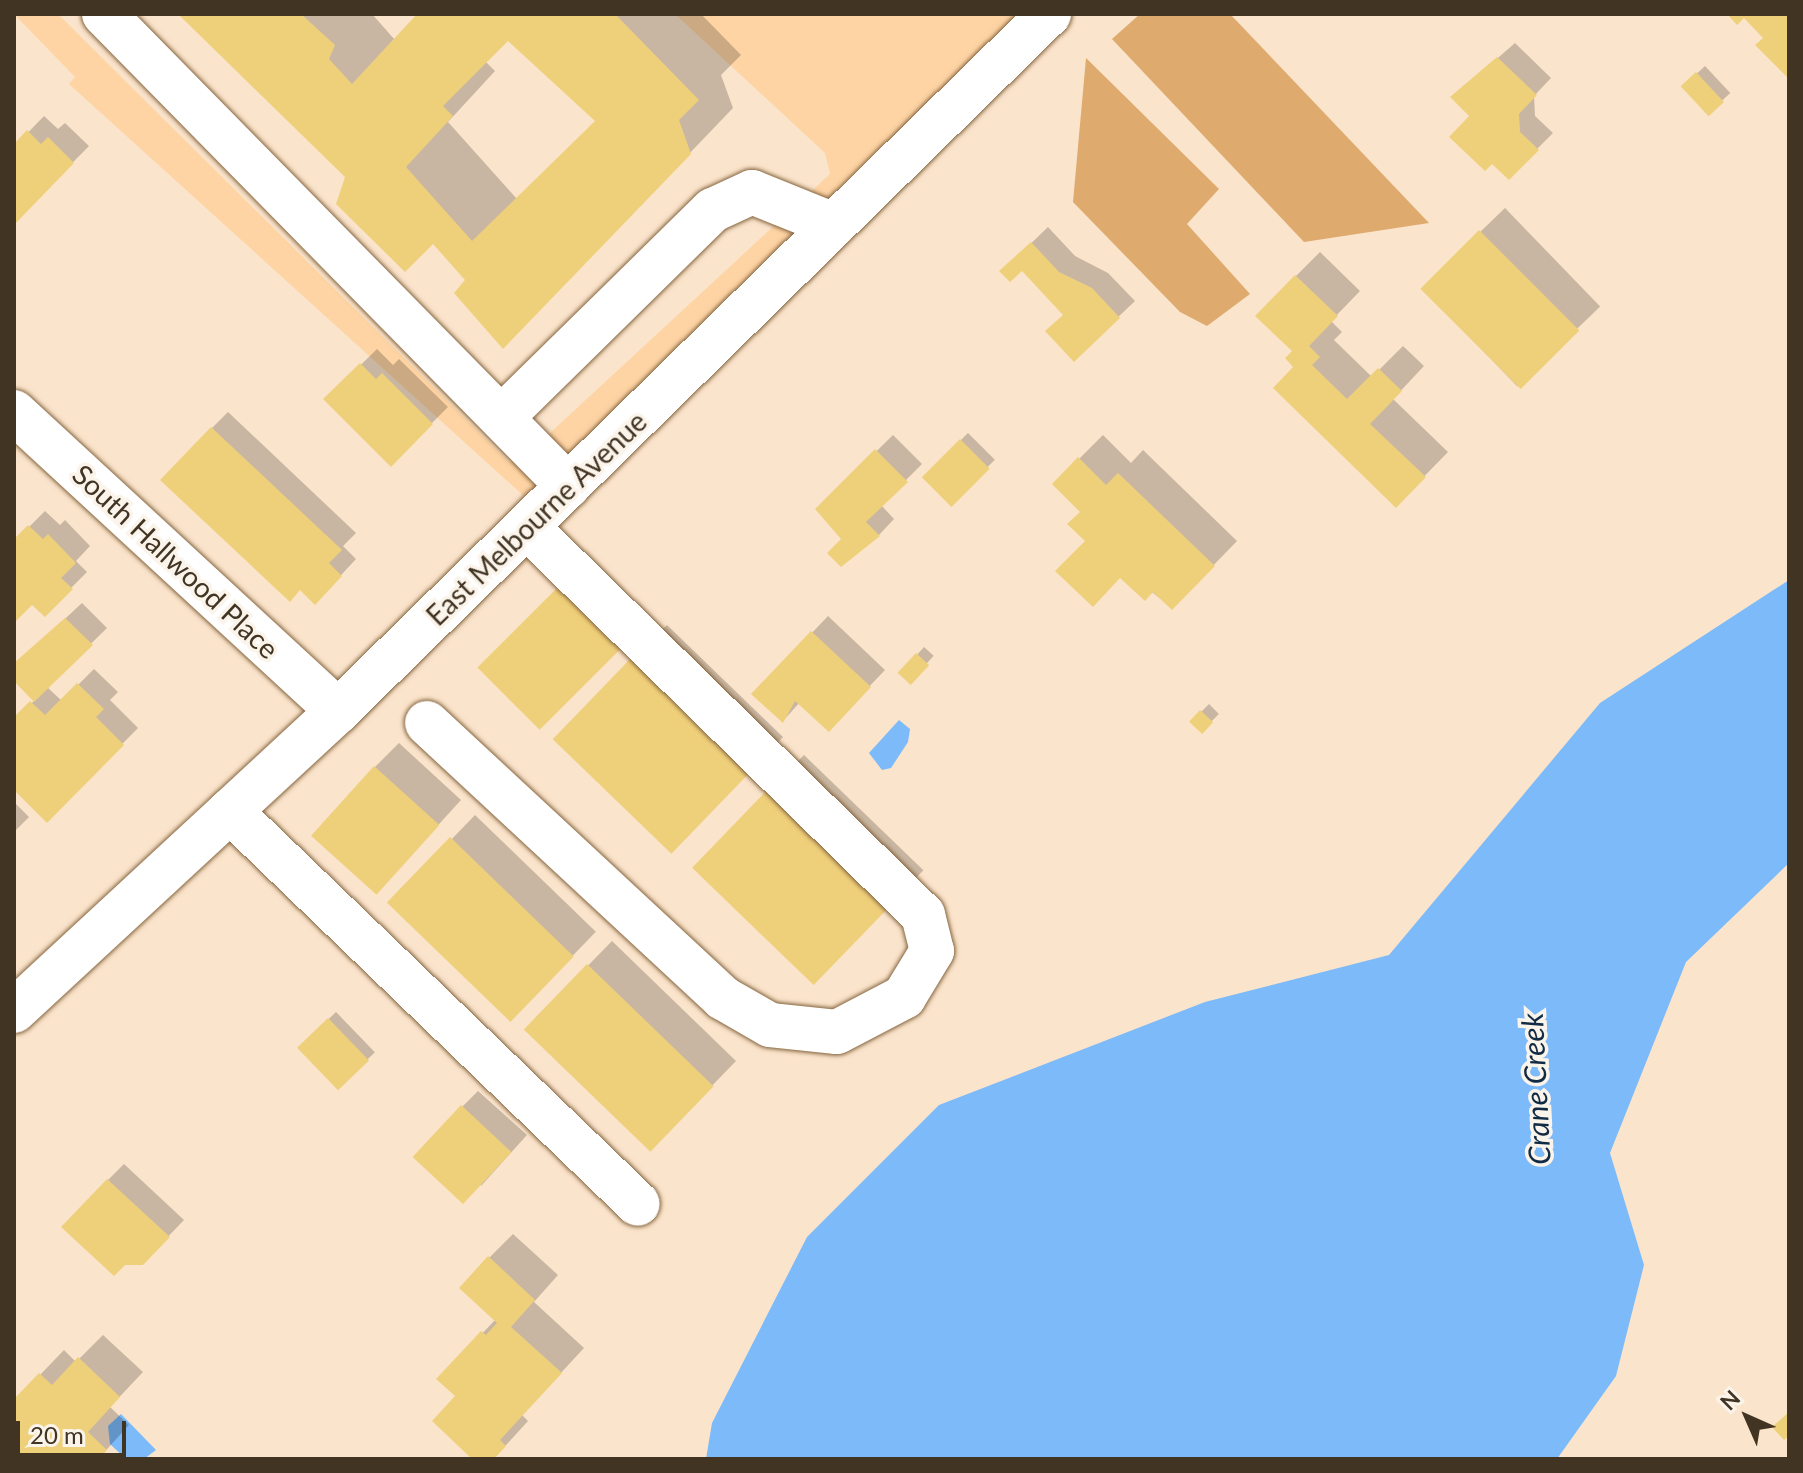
<!DOCTYPE html>
<style>
body{margin:0}
#map{position:relative;width:1803px;height:1473px;overflow:hidden;background:#fae4cb;font-family:Lato,sans-serif}
div>[style]{position:absolute}
.built>*{inset:0;background:#fed4a4}
.green>*{inset:0;background:#deaa6e}
.water>*{inset:0;background:#7cbaf9}
.shadow>*{inset:0;background:#0003;transform-origin:0 0}
.building>*{inset:0;background:#efd07a;transform-origin:0 0}
.roads{filter:drop-shadow(0 0 2px #86653f) drop-shadow(0 0 2px #86653f)}
.minor>*{height:44px;margin:-22px;padding:0 22px;transform-origin:22px;border-radius:22px;background:#fff}
span{translate:-50% -50%;white-space:nowrap;text-align:center;line-height:1.15;-webkit-text-stroke:7px #fbf4eb;paint-order:stroke}
.street-label{font-size:28px;color:#423423}
.water-label{font-size:30px;color:#112b44;font-style:italic}
.frame{position:absolute;inset:0;border:16px solid #423423;pointer-events:none}
.north{position:absolute;left:1707px;top:1377px;width:80px;height:80px;-webkit-text-stroke:6px #fbf4eb;paint-order:stroke;rotate:315deg;font-size:22px;font-weight:700;line-height:32px;text-align:center;color:#423423}
.north::after{content:'';display:block;margin:auto;width:28px;height:36px;background:#423423;clip-path:polygon(50% 0,100% 100%,50% 72%,0 100%)}
.scale{position:absolute;left:16px;top:1421px;width:110px;height:36px;box-sizing:border-box;border:4px solid #423423;border-top:0;padding-left:10px;font-size:24px;line-height:28px;white-space:nowrap;color:#423423;-webkit-text-stroke:6px #fbf4eb;paint-order:stroke}
</style>
<div id="map">
<div class="built">
<div style="clip-path:polygon(14px 14px,58px 14px,509px 462px,523px 458px,830px 174px,825px 153px,675px 14px,1018px 14px,525px 497px,69px 84px,75px 77px)"></div>
</div>
<div class="green">
<div style="clip-path:polygon(1140px 14px,1230px 14px,1429px 223px,1304px 242px,1112px 39px)"></div>
<div style="clip-path:polygon(1086px 58px,1219px 189px,1187px 224px,1250px 294px,1207px 326px,1180px 312px,1073px 202px)"></div>
</div>
<div class="water">
<div style="clip-path:polygon(1789px 580px,1789px 863px,1686px 962px,1610px 1153px,1644px 1265px,1616px 1376px,1557px 1459px,706px 1459px,712px 1423px,807px 1237px,939px 1105px,1205px 1002px,1389px 955px,1600px 703px)"></div>
<div style="clip-path:polygon(899px 720px,910px 729px,908px 742px,891px 768px,882px 770px,869px 753px)"></div>
<div style="clip-path:polygon(121px 1414px,156px 1450px,144px 1459px,126px 1459px,110px 1444px,108px 1426px)"></div>
</div>
<div class="shadow">
<div style="clip-path:polygon(evenodd,182px 14px,372px 14px,395px 40px,420px 14px,701px 14px,741px 55px,721px 75px,733px 108px,546px 303px,467px 280px,433px 241px,348px 176px,182px 14px,508px 39px,597px 120px,517px 199px,448px 122px,495px 71px,485px 61px,508px 39px)"></div>
<div style="clip-path:polygon(1515px 43px,1551px 78px,1534px 96px,1535px 116px,1553px 133px,1509px 177px,1472px 116px,1453px 97px)"></div>
<div style="left:1705px;top:66px;width:37px;height:30px;rotate:47deg"></div>
<div style="clip-path:polygon(44px 116px,58px 129px,65px 123px,89px 146px,14px 222px,14px 147px)"></div>
<div style="left:1505px;top:208px;width:137px;height:115px;rotate:46deg"></div>
<div style="clip-path:polygon(1048px 227px,1075px 256px,1108px 273px,1135px 301px,1074px 359px,1065px 314px,1018px 256px)"></div>
<div style="clip-path:polygon(1320px 252px,1360px 291px,1331px 321px,1342px 332px,1334px 340px,1372px 377px,1403px 346px,1424px 366px,1393px 399px,1448px 452px,1396px 505px,1296px 367px,1296px 276px)"></div>
<div style="clip-path:polygon(377px 349px,393px 365px,399px 359px,448px 407px,391px 464px,326px 399px)"></div>
<div style="clip-path:polygon(228px 412px,356px 533px,343px 546px,356px 559px,331px 586px,212px 428px)"></div>
<div style="left:968px;top:433px;width:38px;height:62px;rotate:45deg"></div>
<div style="clip-path:polygon(893px 435px,922px 464px,881px 505px,894px 519px,879px 535px,844px 540px,818px 509px)"></div>
<div style="clip-path:polygon(1103px 435px,1131px 463px,1143px 450px,1237px 541px,1172px 608px,1088px 541px,1083px 512px,1054px 484px)"></div>
<div style="clip-path:polygon(45px 511px,60px 525px,65px 520px,90px 546px,76px 561px,87px 572px,45px 614px,32px 602px,14px 620px,14px 542px)"></div>
<div style="clip-path:polygon(82px 603px,107px 628px,47px 687px,62px 701px,94px 669px,118px 692px,110px 700px,138px 728px,47px 820px,14px 787px,14px 720px,35px 700px,14px 678px,14px 666px)"></div>
<div style="clip-path:polygon(828px 616px,885px 670px,844px 713px,800px 702px,783px 721px,754px 694px)"></div>
<div style="clip-path:polygon(667px 625px,783px 737px,703px 820px,636px 656px)"></div>
<div style="left:924px;top:647px;width:13px;height:35px;rotate:42deg"></div>
<div style="left:1209px;top:704px;width:14px;height:25px;rotate:45deg"></div>
<div style="clip-path:polygon(399px 743px,461px 800px,400px 867px,375px 767px)"></div>
<div style="left:804px;top:755px;width:166px;height:157px;rotate:44deg"></div>
<div style="clip-path:polygon(14px 802px,29px 817px,14px 832px)"></div>
<div style="left:475px;top:815px;width:168px;height:122px;rotate:44deg"></div>
<div style="clip-path:polygon(612px 941px,736px 1061px,674px 1125px,526px 1029px)"></div>
<div style="left:336px;top:1012px;width:56px;height:51px;rotate:46deg"></div>
<div style="clip-path:polygon(478px 1091px,527px 1135px,481px 1186px,462px 1107px)"></div>
<div style="clip-path:polygon(124px 1164px,184px 1220px,159px 1246px,108px 1180px)"></div>
<div style="clip-path:polygon(513px 1234px,558px 1275px,534px 1302px,584px 1348px,522px 1415px,528px 1421px,508px 1443px,492px 1459px,475px 1459px,458px 1396px,439px 1379px,495px 1320px,489px 1258px)"></div>
<div style="clip-path:polygon(103px 1335px,143px 1372px,110px 1407px,129px 1425px,98px 1459px,14px 1459px,14px 1402px,64px 1350px,76px 1362px)"></div>
</div>
<div class="building">
<div style="clip-path:polygon(evenodd,178px 14px,301px 14px,335px 45px,329px 59px,352px 84px,417px 14px,615px 14px,699px 100px,679px 120px,691px 154px,503px 349px,454px 293px,465px 280px,433px 244px,405px 272px,336px 204px,345px 177px,178px 14px,508px 41px,595px 121px,472px 241px,406px 167px,453px 116px,443px 106px,508px 41px)"></div>
<div style="clip-path:polygon(1727px 14px,1789px 14px,1789px 79px,1755px 45px,1763px 38px,1744px 18px,1737px 25px)"></div>
<div style="clip-path:polygon(1497px 57px,1537px 95px,1519px 114px,1520px 132px,1539px 150px,1509px 180px,1492px 164px,1485px 171px,1449px 137px,1469px 116px,1450px 97px)"></div>
<div style="left:1696px;top:72px;width:41px;height:21px;rotate:47deg"></div>
<div style="clip-path:polygon(27px 130px,41px 144px,48px 137px,74px 163px,14px 225px,14px 144px)"></div>
<div style="left:1479px;top:230px;width:142px;height:83px;rotate:45deg"></div>
<div style="clip-path:polygon(1031px 242px,1059px 272px,1092px 288px,1120px 318px,1074px 362px,1045px 331px,1063px 315px,1022px 271px,1010px 282px,999px 271px)"></div>
<div style="clip-path:polygon(1295px 275px,1338px 316px,1309px 346px,1320px 357px,1312px 365px,1347px 399px,1378px 368px,1402px 391px,1370px 424px,1426px 477px,1396px 508px,1273px 388px,1293px 367px,1285px 358px,1292px 351px,1255px 316px)"></div>
<div style="clip-path:polygon(360px 363px,376px 379px,382px 373px,433px 424px,391px 467px,323px 399px)"></div>
<div style="clip-path:polygon(211px 427px,342px 550px,329px 563px,342px 576px,315px 605px,300px 590px,290px 602px,160px 480px)"></div>
<div style="left:960px;top:439px;width:42px;height:54px;rotate:45deg"></div>
<div style="clip-path:polygon(875px 449px,908px 482px,866px 522px,880px 536px,841px 567px,827px 553px,841px 539px,815px 509px)"></div>
<div style="clip-path:polygon(1078px 457px,1106px 485px,1118px 473px,1215px 566px,1172px 610px,1153px 592px,1145px 601px,1120px 578px,1093px 607px,1055px 571px,1085px 541px,1067px 524px,1080px 512px,1052px 484px)"></div>
<div style="clip-path:polygon(28px 525px,43px 539px,48px 534px,76px 563px,61px 578px,73px 589px,45px 617px,32px 605px,14px 623px,14px 539px)"></div>
<div style="left:558px;top:587px;width:88px;height:114px;rotate:45deg"></div>
<div style="clip-path:polygon(65px 618px,93px 645px,34px 702px,14px 681px,14px 663px)"></div>
<div style="clip-path:polygon(811px 631px,871px 687px,829px 732px,795px 701px,783px 723px,751px 694px)"></div>
<div style="left:916px;top:653px;width:18px;height:27px;rotate:43deg"></div>
<div style="left:634px;top:655px;width:165px;height:117px;rotate:44deg"></div>
<div style="clip-path:polygon(77px 683px,104px 709px,96px 717px,124px 745px,47px 823px,14px 790px,14px 717px,30px 701px,45px 715px)"></div>
<div style="left:1200px;top:710px;width:18px;height:16px;rotate:43deg"></div>
<div style="left:374px;top:766px;width:88px;height:94px;rotate:42deg"></div>
<div style="left:772px;top:785px;width:169px;height:115px;rotate:44deg"></div>
<div style="left:450px;top:837px;width:172px;height:91px;rotate:44deg"></div>
<div style="left:587px;top:964px;width:176px;height:91px;rotate:44deg"></div>
<div style="left:328px;top:1018px;width:59px;height:43px;rotate:46deg"></div>
<div style="left:461px;top:1105px;width:69px;height:71px;rotate:43deg"></div>
<div style="clip-path:polygon(107px 1179px,170px 1237px,143px 1265px,125px 1265px,114px 1276px,61px 1227px)"></div>
<div style="clip-path:polygon(488px 1256px,535px 1300px,511px 1327px,562px 1373px,500px 1440px,506px 1446px,494px 1459px,472px 1459px,432px 1421px,455px 1396px,436px 1379px,481px 1331px,486px 1335px,497px 1323px,459px 1288px)"></div>
<div style="clip-path:polygon(78px 1357px,120px 1397px,88px 1432px,107px 1450px,99px 1459px,14px 1459px,14px 1399px,39px 1373px,52px 1385px)"></div>
<div style="clip-path:polygon(1789px 1412px,1789px 1436px,1784px 1440px,1772px 1427px)"></div>
</div>
<div class="roads">
<div class="minor">
<div style="left:104px;top:14px;width:662px;rotate:45.49deg"></div>
<div style="left:14px;top:412px;width:441px;rotate:42.7deg"></div>
<div style="left:502px;top:417px;width:296px;rotate:-44.5deg"></div>
<div style="left:713px;top:210px;width:43px;rotate:-24.8deg"></div>
<div style="left:752px;top:192px;width:88px;rotate:21.9deg"></div>
<div style="left:427px;top:723px;width:404px;rotate:42.9deg"></div>
<div style="left:723px;top:998px;width:54px;rotate:29.9deg"></div>
<div style="left:770px;top:1025px;width:67px;rotate:6deg"></div>
<div style="left:837px;top:1032px;width:76px;rotate:-27.6deg"></div>
<div style="left:904px;top:997px;width:54px;rotate:-58.7deg"></div>
<div style="left:932px;top:951px;width:37px;rotate:-104deg"></div>
<div style="left:923px;top:915px;width:554px;rotate:-135.58deg"></div>
<div style="left:230px;top:811px;width:566px;rotate:43.93deg"></div>
<div style="left:14px;top:1011px;width:442px;rotate:-42.8deg"></div>
<div style="left:338px;top:711px;width:996px;rotate:-44.43deg"></div>
</div>
</div>
<div class="street-label">
<span style="left:536px;top:518px;rotate:-44deg">East Melbourne Avenue</span>
<span style="left:176px;top:561px;rotate:43deg">South Hallwood Place</span>
</div>
<div class="water-label">
<span style="left:1535px;top:1089px;rotate:-93deg">Crane Creek</span>
</div>
<div class="frame"></div>
<div class="north">N</div>
<div class="scale">20 m</div>
</div>
